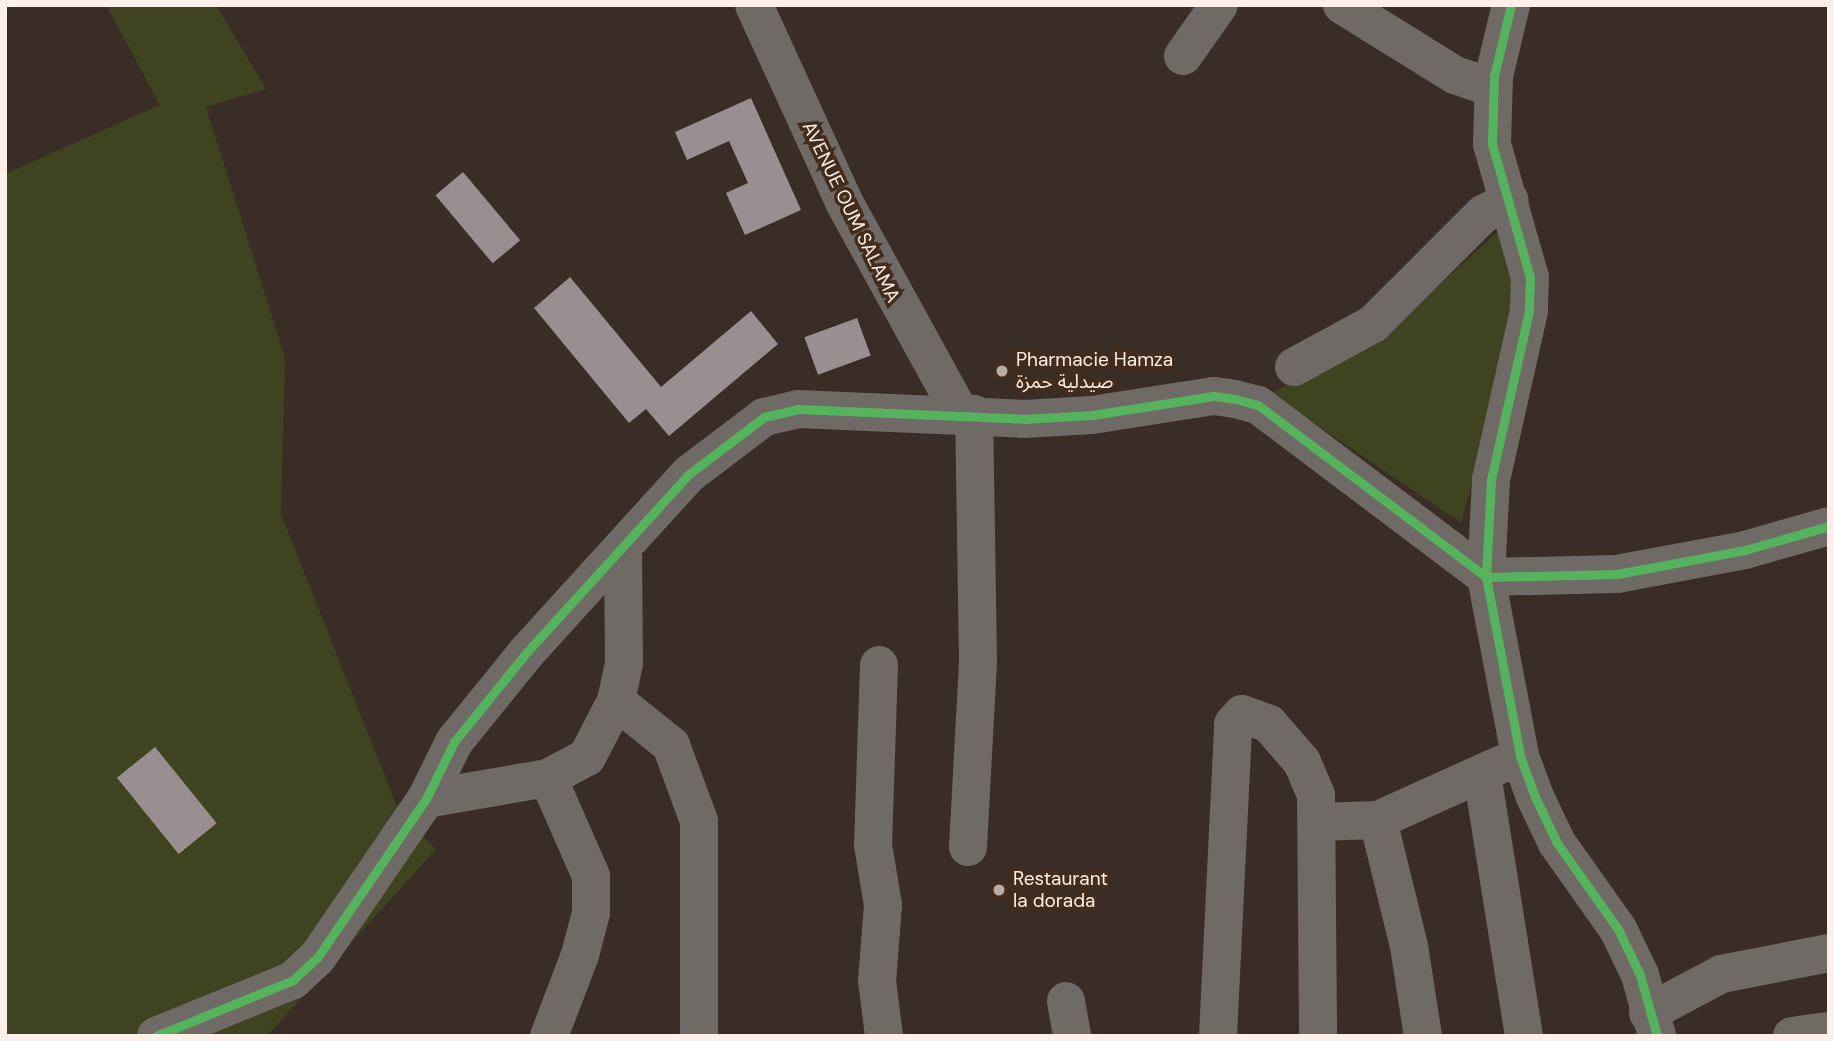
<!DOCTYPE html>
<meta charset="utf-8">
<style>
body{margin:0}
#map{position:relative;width:1834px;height:1041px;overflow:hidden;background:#3a2d25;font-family:"DM Sans","Noto Sans Arabic",sans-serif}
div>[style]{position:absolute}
.green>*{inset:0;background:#3e4320}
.building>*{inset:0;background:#9a8f90;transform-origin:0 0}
.minor>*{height:38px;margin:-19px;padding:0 19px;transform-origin:19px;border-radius:19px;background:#706a67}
.cycleway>*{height:9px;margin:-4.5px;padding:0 4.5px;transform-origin:4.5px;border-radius:4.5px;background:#56b35d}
.dots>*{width:19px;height:19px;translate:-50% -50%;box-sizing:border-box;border:4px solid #432c1c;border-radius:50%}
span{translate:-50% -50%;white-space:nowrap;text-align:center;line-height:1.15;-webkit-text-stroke:7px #432c1c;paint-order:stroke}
.street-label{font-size:19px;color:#fdf0e8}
.poi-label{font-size:19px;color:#fdf0e8}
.left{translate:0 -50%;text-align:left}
.frame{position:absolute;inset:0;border:7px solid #fdf0e8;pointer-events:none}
</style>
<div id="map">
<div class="green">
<div style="clip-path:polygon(106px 5px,216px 5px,266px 89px,206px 107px,285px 358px,281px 514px,400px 814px,436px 849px,267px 1036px,5px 1036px,5px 174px,160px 105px)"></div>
<div style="clip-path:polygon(1505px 225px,1519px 311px,1461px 523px,1271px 394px,1402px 319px)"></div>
</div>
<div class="building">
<div style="clip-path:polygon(751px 98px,801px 210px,745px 235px,726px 193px,748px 183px,729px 141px,687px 160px,675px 132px)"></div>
<div style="left:463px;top:172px;width:89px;height:36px;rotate:50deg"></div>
<div style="clip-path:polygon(570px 277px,661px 387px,751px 311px,778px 344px,669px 436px,646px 409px,629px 423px,534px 308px)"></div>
<div style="left:857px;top:318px;width:40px;height:56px;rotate:70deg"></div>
<div style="left:155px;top:747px;width:98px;height:49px;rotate:51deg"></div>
</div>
<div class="minor">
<div style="left:754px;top:5px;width:217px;rotate:65.4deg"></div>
<div style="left:844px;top:202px;width:241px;rotate:61.2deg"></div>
<div style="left:1342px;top:5px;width:133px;rotate:31.8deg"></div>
<div style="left:1455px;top:75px;width:40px;rotate:18.9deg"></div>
<div style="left:1511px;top:5px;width:73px;rotate:103.5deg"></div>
<div style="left:1494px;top:76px;width:68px;rotate:91.7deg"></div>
<div style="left:1492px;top:144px;width:138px;rotate:74.1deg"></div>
<div style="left:1530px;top:277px;width:34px;rotate:92deg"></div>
<div style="left:1529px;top:311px;width:173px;rotate:102.7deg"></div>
<div style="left:1491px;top:480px;width:97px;rotate:93deg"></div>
<div style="left:1486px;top:577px;width:182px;rotate:79.2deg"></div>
<div style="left:1520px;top:756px;width:44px;rotate:69.9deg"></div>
<div style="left:1535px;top:797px;width:51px;rotate:64.4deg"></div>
<div style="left:1557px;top:843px;width:105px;rotate:54.7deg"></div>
<div style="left:1618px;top:929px;width:51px;rotate:64.4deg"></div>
<div style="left:1640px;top:975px;width:63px;rotate:74.4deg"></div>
<div style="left:1183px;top:56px;width:62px;rotate:-54.8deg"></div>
<div style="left:1294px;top:367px;width:90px;rotate:-28.6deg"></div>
<div style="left:1373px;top:324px;width:156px;rotate:-45deg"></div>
<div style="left:1483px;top:214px;width:30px;rotate:-28deg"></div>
<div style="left:879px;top:665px;width:180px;rotate:91.9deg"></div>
<div style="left:873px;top:845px;width:61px;rotate:80.5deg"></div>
<div style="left:883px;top:905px;width:76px;rotate:94.5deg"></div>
<div style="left:877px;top:981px;width:55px;rotate:82.7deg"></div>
<div style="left:616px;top:701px;width:70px;rotate:38.7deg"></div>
<div style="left:671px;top:745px;width:81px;rotate:69.8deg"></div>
<div style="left:699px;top:821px;width:215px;rotate:90deg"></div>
<div style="left:1482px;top:774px;width:265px;rotate:80.9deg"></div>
<div style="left:548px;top:778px;width:107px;rotate:66.3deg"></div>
<div style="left:591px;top:876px;width:37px;rotate:90deg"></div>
<div style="left:591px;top:913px;width:43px;rotate:104.7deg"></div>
<div style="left:580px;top:955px;width:87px;rotate:110.9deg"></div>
<div style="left:426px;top:799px;width:124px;rotate:-9.8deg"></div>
<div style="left:548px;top:778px;width:44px;rotate:-28.3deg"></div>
<div style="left:587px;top:757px;width:63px;rotate:-62.6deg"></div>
<div style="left:616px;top:701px;width:39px;rotate:-78deg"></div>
<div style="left:624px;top:663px;width:113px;rotate:-90.5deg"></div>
<div style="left:1378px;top:820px;width:130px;rotate:76.2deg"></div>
<div style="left:1409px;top:946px;width:91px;rotate:81.2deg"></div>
<div style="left:1317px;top:822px;width:61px;rotate:-1.9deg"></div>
<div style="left:1378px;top:820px;width:136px;rotate:-24.3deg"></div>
<div style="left:968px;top:847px;width:185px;rotate:-86.9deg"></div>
<div style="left:978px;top:662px;width:248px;rotate:-90.9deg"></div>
<div style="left:1066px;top:1001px;width:36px;rotate:80deg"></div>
<div style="left:1648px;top:1013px;width:83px;rotate:-28.1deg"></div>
<div style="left:1721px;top:974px;width:110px;rotate:-11deg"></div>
<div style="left:156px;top:1036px;width:148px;rotate:-22.2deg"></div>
<div style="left:293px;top:980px;width:33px;rotate:-43deg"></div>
<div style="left:317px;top:958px;width:193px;rotate:-55.6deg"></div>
<div style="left:426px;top:799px;width:64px;rotate:-63.8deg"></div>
<div style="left:454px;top:742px;width:114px;rotate:-51deg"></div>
<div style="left:526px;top:653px;width:242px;rotate:-47.7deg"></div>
<div style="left:689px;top:474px;width:94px;rotate:-37.2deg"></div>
<div style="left:764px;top:417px;width:35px;rotate:-13deg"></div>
<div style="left:798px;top:409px;width:226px;rotate:2.5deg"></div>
<div style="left:1024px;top:419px;width:68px;rotate:-3.4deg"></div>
<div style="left:1092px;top:415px;width:123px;rotate:-8.9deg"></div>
<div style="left:1214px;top:396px;width:21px;rotate:8deg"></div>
<div style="left:1235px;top:399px;width:24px;rotate:15deg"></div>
<div style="left:1258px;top:405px;width:286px;rotate:37deg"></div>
<div style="left:1486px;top:577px;width:131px;rotate:-1.3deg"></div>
<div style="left:1617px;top:574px;width:130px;rotate:-10.6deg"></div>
<div style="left:1745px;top:550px;width:87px;rotate:-15.9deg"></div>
<div style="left:1218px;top:1036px;width:312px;rotate:-87.2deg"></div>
<div style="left:1233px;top:724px;width:13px;rotate:-48deg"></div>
<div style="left:1242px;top:714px;width:29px;rotate:20deg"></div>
<div style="left:1269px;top:724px;width:50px;rotate:49deg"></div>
<div style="left:1302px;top:762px;width:36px;rotate:67deg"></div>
<div style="left:1316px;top:795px;width:241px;rotate:89.5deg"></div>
<div style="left:1792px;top:1036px;width:37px;rotate:-8deg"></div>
</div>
<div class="cycleway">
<div style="left:1511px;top:5px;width:73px;rotate:103.5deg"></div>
<div style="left:1494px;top:76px;width:68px;rotate:91.7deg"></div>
<div style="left:1492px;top:144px;width:138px;rotate:74.1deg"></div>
<div style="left:1530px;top:277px;width:34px;rotate:92deg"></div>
<div style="left:1529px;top:311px;width:173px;rotate:102.7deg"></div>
<div style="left:1491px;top:480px;width:97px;rotate:93deg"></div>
<div style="left:1486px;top:577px;width:182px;rotate:79.2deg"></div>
<div style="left:1520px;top:756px;width:44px;rotate:69.9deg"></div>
<div style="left:1535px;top:797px;width:51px;rotate:64.4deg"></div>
<div style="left:1557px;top:843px;width:105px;rotate:54.7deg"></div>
<div style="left:1618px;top:929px;width:51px;rotate:64.4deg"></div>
<div style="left:1640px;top:975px;width:63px;rotate:74.4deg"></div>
<div style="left:156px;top:1036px;width:148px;rotate:-22.2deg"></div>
<div style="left:293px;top:980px;width:33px;rotate:-43deg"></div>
<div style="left:317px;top:958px;width:193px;rotate:-55.6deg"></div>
<div style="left:426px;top:799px;width:64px;rotate:-63.8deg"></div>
<div style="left:454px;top:742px;width:114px;rotate:-51deg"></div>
<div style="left:526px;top:653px;width:242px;rotate:-47.7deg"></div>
<div style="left:689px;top:474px;width:94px;rotate:-37.2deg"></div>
<div style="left:764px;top:417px;width:35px;rotate:-13deg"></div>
<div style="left:798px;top:409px;width:226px;rotate:2.5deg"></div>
<div style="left:1024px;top:419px;width:68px;rotate:-3.4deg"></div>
<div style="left:1092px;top:415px;width:123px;rotate:-8.9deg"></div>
<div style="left:1214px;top:396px;width:21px;rotate:8deg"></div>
<div style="left:1235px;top:399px;width:24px;rotate:15deg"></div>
<div style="left:1258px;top:405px;width:286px;rotate:37deg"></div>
<div style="left:1486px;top:577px;width:131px;rotate:-1.3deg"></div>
<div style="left:1617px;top:574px;width:130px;rotate:-10.6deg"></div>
<div style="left:1745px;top:550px;width:87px;rotate:-15.9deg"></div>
</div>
<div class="dots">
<div style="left:1002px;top:371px;background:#b9aca4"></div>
<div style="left:999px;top:890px;background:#b9aca4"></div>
</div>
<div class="street-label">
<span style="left:851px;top:212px;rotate:64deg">AVENUE OUM SALAMA</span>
</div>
<div class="poi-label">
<span class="left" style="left:1016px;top:371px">Pharmacie Hamza<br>صيدلية حمزة</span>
<span class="left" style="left:1013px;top:890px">Restaurant<br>la dorada</span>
</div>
<div class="frame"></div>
</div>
